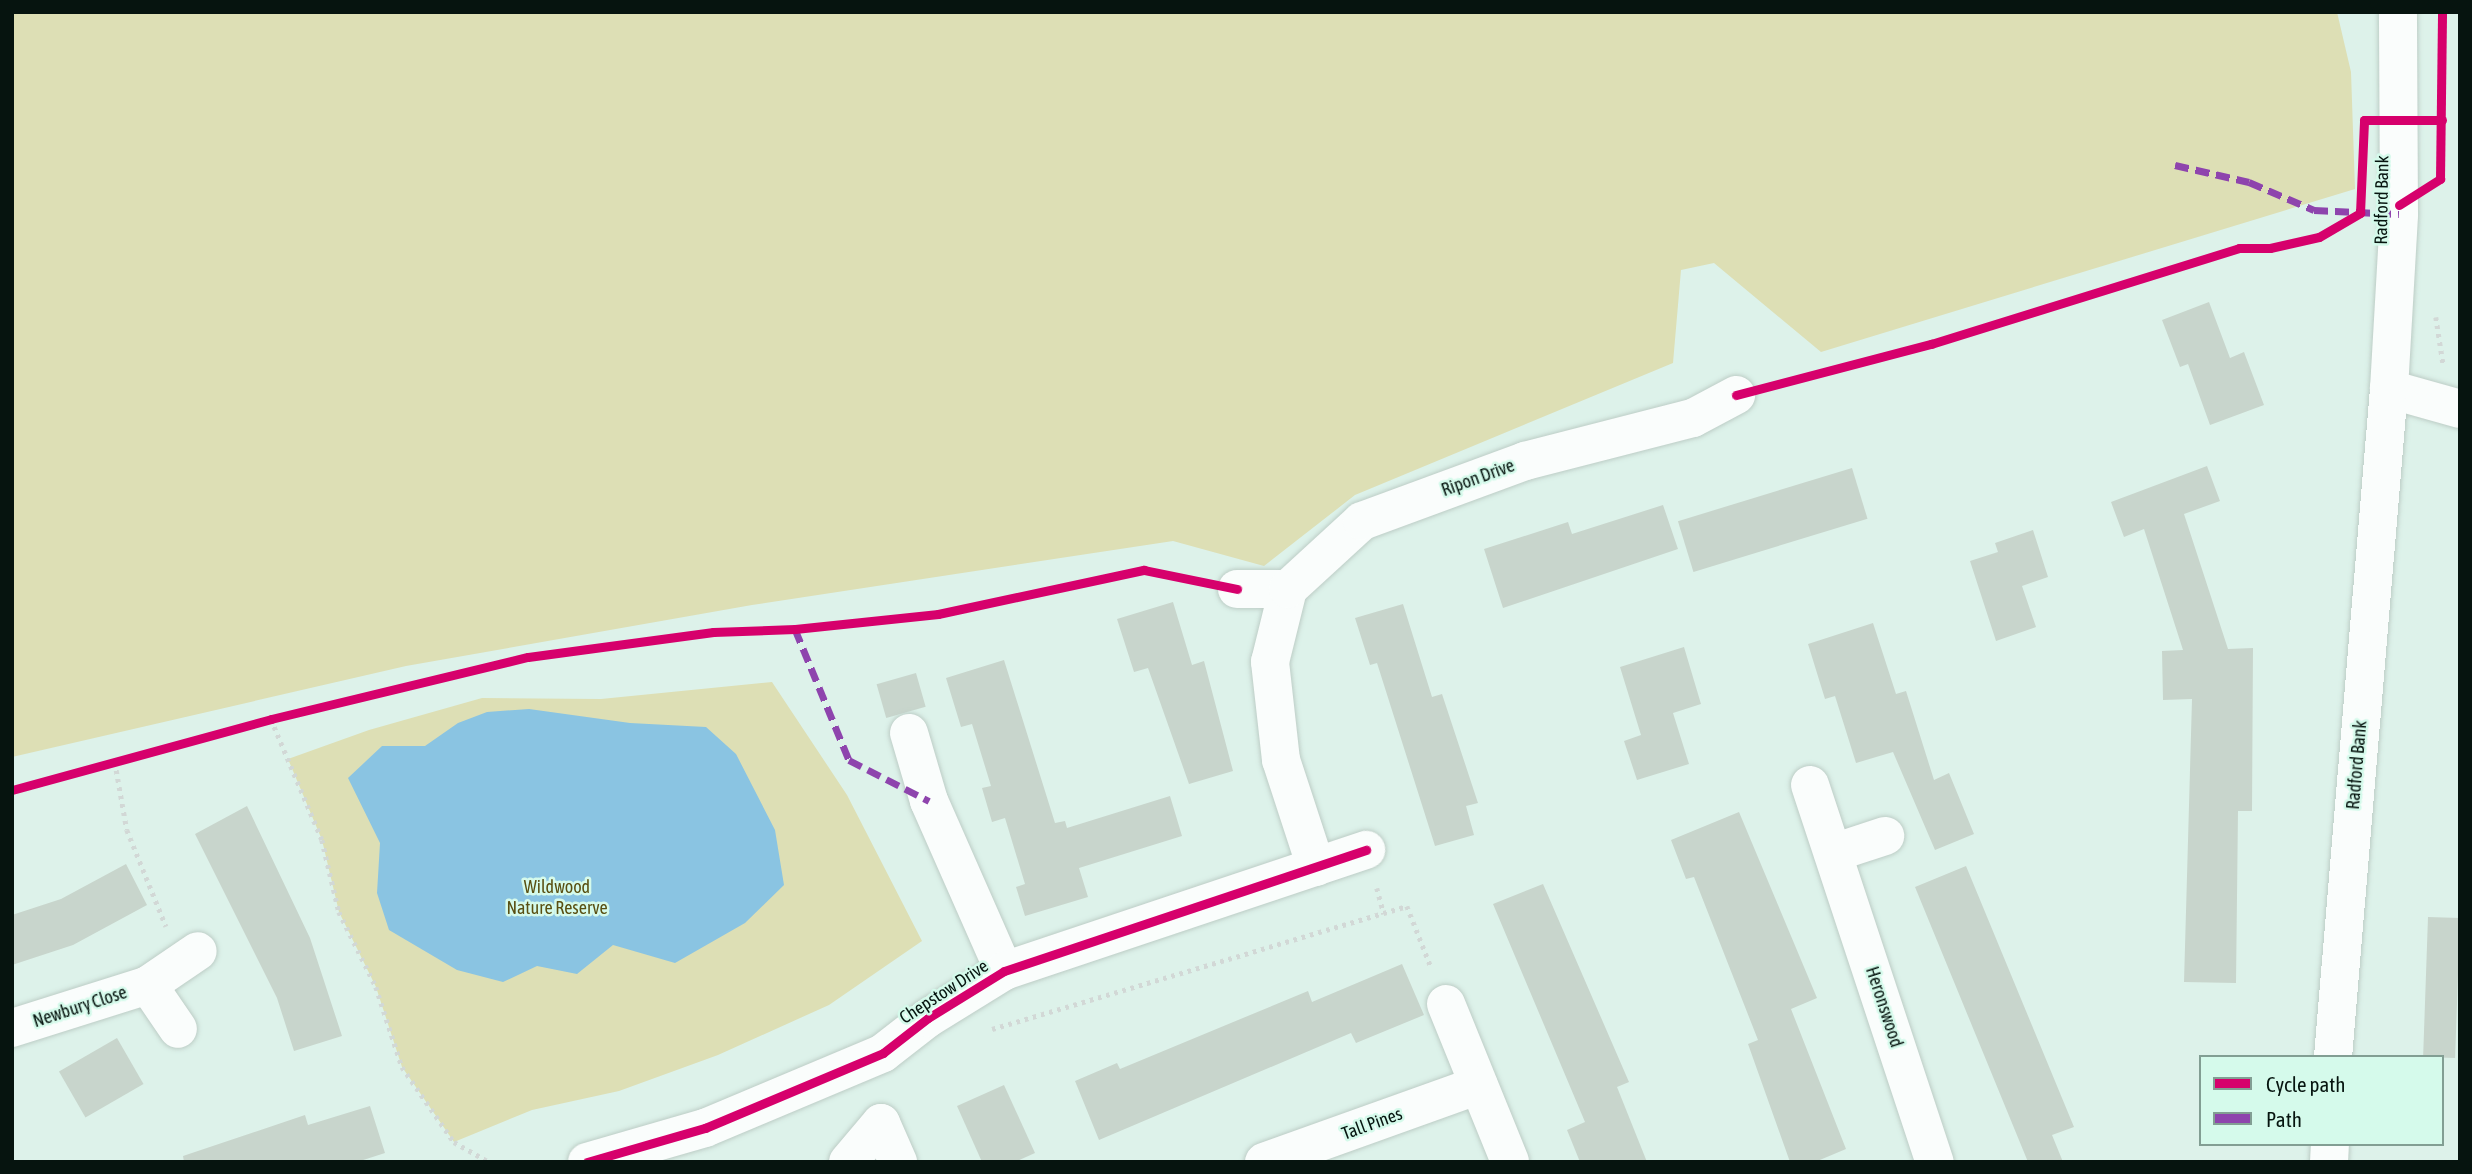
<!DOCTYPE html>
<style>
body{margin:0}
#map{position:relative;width:2472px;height:1174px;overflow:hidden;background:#ddf2ea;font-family:"Asap Condensed",sans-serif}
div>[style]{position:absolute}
.green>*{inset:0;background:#dddfb5}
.water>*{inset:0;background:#8ac4e2}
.building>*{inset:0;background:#c8d5cc;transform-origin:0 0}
.path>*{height:4.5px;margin-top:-2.25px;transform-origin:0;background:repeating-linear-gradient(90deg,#d2d8d6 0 3.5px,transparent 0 8.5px)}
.roads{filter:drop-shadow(0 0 2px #bdcdc6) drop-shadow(0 0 2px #bdcdc6)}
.minor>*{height:38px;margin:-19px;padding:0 19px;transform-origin:19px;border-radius:19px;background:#fafdfc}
.highway>*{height:38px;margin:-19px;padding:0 19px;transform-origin:19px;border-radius:19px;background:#fafdfc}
.quiet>*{height:7px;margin-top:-3.5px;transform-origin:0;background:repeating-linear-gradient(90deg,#8e44ad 0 14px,transparent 0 21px)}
.cycleway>*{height:9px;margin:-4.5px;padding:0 4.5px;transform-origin:4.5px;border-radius:4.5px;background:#d6006c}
span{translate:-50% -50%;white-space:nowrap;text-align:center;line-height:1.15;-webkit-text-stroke:5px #d5faeb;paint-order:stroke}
.street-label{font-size:18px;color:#06140f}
.park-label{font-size:18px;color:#594f12}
.frame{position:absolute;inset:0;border:14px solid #06140f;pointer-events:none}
.legend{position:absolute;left:2199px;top:1055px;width:245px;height:91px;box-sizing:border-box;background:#d5faeb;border:2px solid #829e93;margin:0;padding:9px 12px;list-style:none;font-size:21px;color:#06140f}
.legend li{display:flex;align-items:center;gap:14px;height:35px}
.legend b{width:35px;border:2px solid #829e93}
</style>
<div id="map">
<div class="green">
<div style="clip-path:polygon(12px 12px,2337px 12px,2351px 72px,2355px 189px,1821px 352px,1714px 263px,1681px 270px,1673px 363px,1355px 495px,1264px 566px,1173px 541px,752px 605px,406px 666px,12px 757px)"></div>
<div style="clip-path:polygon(772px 682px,847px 795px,922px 941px,829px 1005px,718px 1055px,619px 1091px,532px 1110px,454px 1142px,402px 1067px,376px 987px,339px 912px,322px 840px,288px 759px,369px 730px,482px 698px,601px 699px)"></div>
</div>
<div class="water">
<div style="clip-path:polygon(529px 709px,630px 723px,706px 727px,736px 754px,775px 830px,784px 885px,745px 923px,675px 963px,613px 945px,577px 974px,537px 966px,503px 982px,457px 970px,389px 930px,377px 893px,380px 843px,348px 778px,382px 746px,425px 746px,458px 723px,487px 712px)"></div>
</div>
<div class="building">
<div style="clip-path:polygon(2209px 302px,2230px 358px,2244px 352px,2264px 405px,2210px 425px,2188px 364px,2180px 367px,2162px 320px)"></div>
<div style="clip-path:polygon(2207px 466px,2220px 501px,2184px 514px,2228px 649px,2253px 648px,2252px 811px,2238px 811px,2236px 983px,2184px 982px,2192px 699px,2163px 700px,2162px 651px,2183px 650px,2144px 529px,2124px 537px,2111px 502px)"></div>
<div style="left:1852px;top:468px;width:53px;height:182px;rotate:73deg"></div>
<div style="clip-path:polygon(1663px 505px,1678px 549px,1503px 608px,1484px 549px,1568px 522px,1572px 534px)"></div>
<div style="clip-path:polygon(2033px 530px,2048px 577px,2022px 586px,2036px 627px,1996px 641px,1970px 561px,1998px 552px,1995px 543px)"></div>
<div style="clip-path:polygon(1173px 602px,1192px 665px,1204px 661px,1233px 771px,1189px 784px,1148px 668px,1134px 672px,1117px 619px)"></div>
<div style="clip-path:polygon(1403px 604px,1432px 697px,1442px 694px,1478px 803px,1466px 806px,1474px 835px,1435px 846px,1377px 663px,1370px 665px,1355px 618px)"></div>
<div style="clip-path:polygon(1873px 623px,1896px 694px,1906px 691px,1934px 780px,1949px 773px,1974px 834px,1935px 850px,1893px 752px,1856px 763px,1835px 696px,1825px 699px,1808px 644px)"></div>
<div style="clip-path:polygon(1684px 647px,1701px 704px,1673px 713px,1689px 764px,1637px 780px,1624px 741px,1641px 735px,1620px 667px)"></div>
<div style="clip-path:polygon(1004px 660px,1055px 823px,1065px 821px,1067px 828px,1170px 796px,1182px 836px,1079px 868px,1088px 897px,1025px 916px,1016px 887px,1025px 884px,1005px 818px,992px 822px,982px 788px,991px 786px,972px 724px,961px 727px,946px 678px)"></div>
<div style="left:916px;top:673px;width:35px;height:41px;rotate:74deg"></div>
<div style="clip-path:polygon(247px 806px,310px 938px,342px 1036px,294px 1051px,277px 998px,195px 834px)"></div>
<div style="clip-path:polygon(1739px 812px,1817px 998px,1791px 1009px,1846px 1149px,1815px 1162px,1790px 1162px,1748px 1044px,1758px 1040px,1694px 877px,1686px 879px,1671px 840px)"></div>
<div style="clip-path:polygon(126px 864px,147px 905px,73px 945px,12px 965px,12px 915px,61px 899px)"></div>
<div style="clip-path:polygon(1966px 866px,2074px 1127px,2052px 1135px,2063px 1162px,2028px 1162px,1915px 887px)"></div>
<div style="clip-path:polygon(1543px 884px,1629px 1082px,1617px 1087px,1647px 1162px,1580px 1162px,1567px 1130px,1585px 1122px,1493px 904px)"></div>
<div style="left:2428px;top:917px;width:32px;height:140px;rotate:2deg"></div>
<div style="clip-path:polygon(1402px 964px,1424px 1015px,1356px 1043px,1351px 1033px,1099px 1140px,1075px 1081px,1117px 1063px,1120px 1069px,1308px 991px,1312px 1002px)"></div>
<div style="left:117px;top:1038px;width:53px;height:67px;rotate:60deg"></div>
<div style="clip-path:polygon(1004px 1085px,1035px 1153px,1015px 1162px,982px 1162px,957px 1106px)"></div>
<div style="clip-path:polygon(370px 1106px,385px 1153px,357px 1162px,184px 1162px,183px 1156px,305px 1115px,308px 1125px)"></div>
</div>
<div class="path">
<div style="left:2436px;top:317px;width:47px;rotate:81.3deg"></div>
<div style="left:271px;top:719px;width:131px;rotate:67.1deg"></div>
<div style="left:322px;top:840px;width:74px;rotate:76.7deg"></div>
<div style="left:339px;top:912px;width:84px;rotate:63.7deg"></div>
<div style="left:376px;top:987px;width:84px;rotate:72deg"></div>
<div style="left:402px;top:1067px;width:91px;rotate:55.3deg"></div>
<div style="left:454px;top:1142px;width:40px;rotate:29.7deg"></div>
<div style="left:115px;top:762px;width:69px;rotate:80deg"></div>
<div style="left:127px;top:830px;width:104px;rotate:67.9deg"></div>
<div style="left:1377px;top:888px;width:27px;rotate:75deg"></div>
<div style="left:992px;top:1029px;width:433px;rotate:-16.5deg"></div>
<div style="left:1407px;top:906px;width:66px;rotate:68.5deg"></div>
</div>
<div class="roads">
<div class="minor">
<div style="left:2389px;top:389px;width:74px;rotate:15.7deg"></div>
<div style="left:1237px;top:589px;width:51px"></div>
<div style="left:909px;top:733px;width:71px;rotate:73.6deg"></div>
<div style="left:929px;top:801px;width:186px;rotate:66.2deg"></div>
<div style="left:1810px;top:785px;width:397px;rotate:71.7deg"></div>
<div style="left:1833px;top:853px;width:55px;rotate:-18.1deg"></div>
<div style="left:1316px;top:867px;width:113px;rotate:-108.1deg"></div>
<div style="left:1281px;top:760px;width:99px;rotate:-96.4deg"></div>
<div style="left:1270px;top:662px;width:75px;rotate:-76.1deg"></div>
<div style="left:1288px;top:589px;width:100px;rotate:-42.6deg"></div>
<div style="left:1362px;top:521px;width:174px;rotate:-20.2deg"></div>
<div style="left:1525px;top:461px;width:173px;rotate:-14.4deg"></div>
<div style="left:1693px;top:418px;width:49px;rotate:-28.1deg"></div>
<div style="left:148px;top:985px;width:53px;rotate:55.7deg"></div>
<div style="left:1446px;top:1004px;width:170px;rotate:67.9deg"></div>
<div style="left:12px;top:1028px;width:143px;rotate:-17.5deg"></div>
<div style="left:148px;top:985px;width:60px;rotate:-34.2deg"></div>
<div style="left:587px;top:1162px;width:123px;rotate:-16.1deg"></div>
<div style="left:705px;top:1128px;width:193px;rotate:-22.8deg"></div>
<div style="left:883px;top:1053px;width:57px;rotate:-37.9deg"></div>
<div style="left:928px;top:1018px;width:89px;rotate:-31.7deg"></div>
<div style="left:1004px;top:971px;width:382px;rotate:-18.5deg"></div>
<div style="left:848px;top:1162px;width:51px;rotate:-49.8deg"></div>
<div style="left:881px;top:1123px;width:43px;rotate:66.4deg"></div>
<div style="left:1264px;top:1162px;width:228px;rotate:-19.7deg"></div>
</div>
<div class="highway">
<div style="left:2333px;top:1057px;width:670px;rotate:-85.21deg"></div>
<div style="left:2389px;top:389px;width:175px;rotate:-86.7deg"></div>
<div style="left:2399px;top:214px;width:202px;rotate:-90.3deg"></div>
<div style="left:2329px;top:1162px;width:18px;rotate:-87deg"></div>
</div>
</div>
<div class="quiet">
<div style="left:2175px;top:165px;width:76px;rotate:12.9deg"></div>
<div style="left:2249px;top:182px;width:71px;rotate:23.3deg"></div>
<div style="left:2314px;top:210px;width:85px;rotate:2.7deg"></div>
<div style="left:795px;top:629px;width:142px;rotate:67.6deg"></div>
<div style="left:849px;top:760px;width:90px;rotate:27.1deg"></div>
</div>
<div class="cycleway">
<div style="left:2399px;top:205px;width:49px;rotate:-32.4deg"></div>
<div style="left:2440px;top:179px;width:167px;rotate:-89.3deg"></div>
<div style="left:1736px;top:395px;width:202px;rotate:-14.7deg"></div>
<div style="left:1931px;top:344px;width:323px;rotate:-17.3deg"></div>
<div style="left:2239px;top:248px;width:31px"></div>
<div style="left:2270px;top:248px;width:50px;rotate:-12.7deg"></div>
<div style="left:2319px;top:237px;width:48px;rotate:-30.3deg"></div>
<div style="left:2360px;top:213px;width:93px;rotate:-87.5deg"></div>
<div style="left:2364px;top:120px;width:78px"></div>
<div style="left:12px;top:790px;width:269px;rotate:-15.3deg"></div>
<div style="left:271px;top:719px;width:264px;rotate:-13.6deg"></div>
<div style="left:528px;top:657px;width:187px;rotate:-7.7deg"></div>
<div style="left:713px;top:632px;width:82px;rotate:-2.1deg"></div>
<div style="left:795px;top:629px;width:144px;rotate:-6deg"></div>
<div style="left:938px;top:614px;width:211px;rotate:-12.1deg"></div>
<div style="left:1144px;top:570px;width:95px;rotate:11.5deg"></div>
<div style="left:587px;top:1162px;width:123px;rotate:-16.1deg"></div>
<div style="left:705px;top:1128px;width:193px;rotate:-22.8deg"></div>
<div style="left:883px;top:1053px;width:57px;rotate:-37.9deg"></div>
<div style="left:928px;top:1018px;width:89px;rotate:-31.7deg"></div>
<div style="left:1004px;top:971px;width:382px;rotate:-18.5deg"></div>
</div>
<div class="street-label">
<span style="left:2382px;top:200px;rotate:-89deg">Radford Bank</span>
<span style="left:1478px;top:478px;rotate:-20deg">Ripon Drive</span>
<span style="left:2357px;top:765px;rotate:-85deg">Radford Bank</span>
<span style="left:944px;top:992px;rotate:-33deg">Chepstow Drive</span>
<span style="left:80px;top:1007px;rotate:-18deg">Newbury Close</span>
<span style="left:1884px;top:1007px;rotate:72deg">Heronswood</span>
<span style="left:1372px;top:1124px;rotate:-20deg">Tall Pines</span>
</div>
<div class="park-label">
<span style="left:557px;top:898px">Wildwood<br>Nature Reserve</span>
</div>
<div class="frame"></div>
<ul class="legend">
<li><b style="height:9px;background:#d6006c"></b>Cycle path</li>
<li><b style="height:9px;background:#8e44ad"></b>Path</li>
</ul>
</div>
